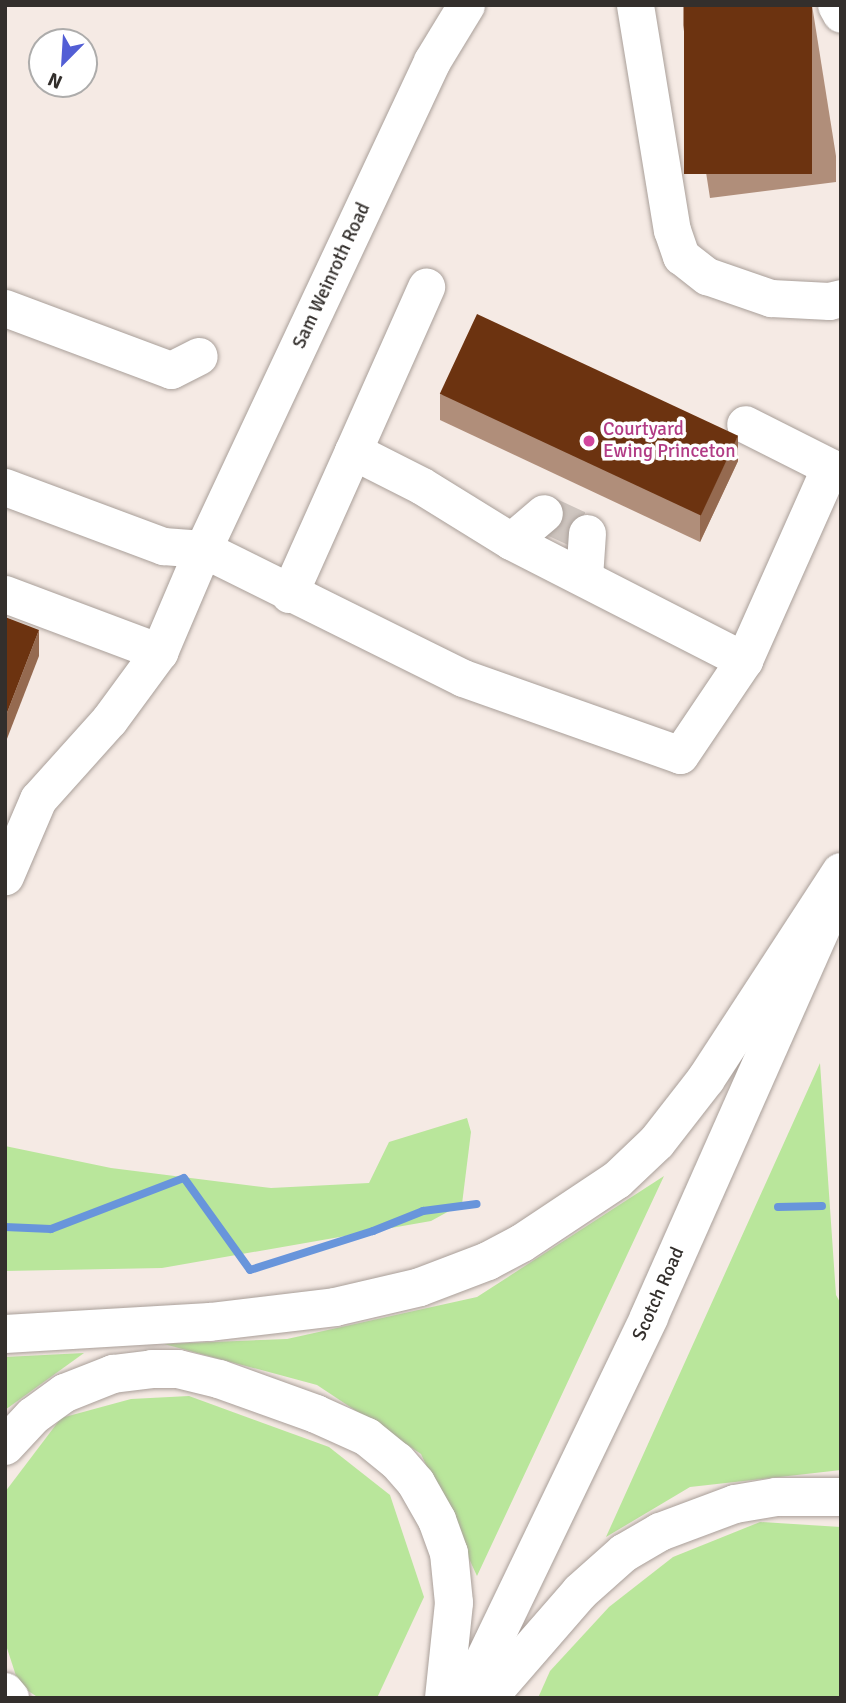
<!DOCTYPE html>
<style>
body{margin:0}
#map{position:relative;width:846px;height:1703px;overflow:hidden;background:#f5eae4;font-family:Signika,sans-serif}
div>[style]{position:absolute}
.green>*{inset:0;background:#b9e69b}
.stream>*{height:8px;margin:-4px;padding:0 4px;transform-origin:4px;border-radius:4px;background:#6895db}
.minor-tunnel>*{height:37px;margin-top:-18.5px;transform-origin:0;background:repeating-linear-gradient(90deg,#cec5bf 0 37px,transparent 0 55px)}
.roads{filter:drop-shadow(0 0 2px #a99f99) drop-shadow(0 0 2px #a99f99)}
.minor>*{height:37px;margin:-18.5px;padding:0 18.5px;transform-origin:18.5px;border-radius:18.5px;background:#fff}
.major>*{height:38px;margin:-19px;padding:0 19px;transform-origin:19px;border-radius:19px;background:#fff}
.highway>*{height:38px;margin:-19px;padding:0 19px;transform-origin:19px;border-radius:19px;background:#fff}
.wall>*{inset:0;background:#b08e7a}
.shaded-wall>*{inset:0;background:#956a50}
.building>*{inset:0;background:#6c3310;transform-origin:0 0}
.dots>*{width:19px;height:19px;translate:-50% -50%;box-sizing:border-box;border:4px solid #fff;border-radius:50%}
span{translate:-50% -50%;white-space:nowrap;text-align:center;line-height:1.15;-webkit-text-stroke:7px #fff;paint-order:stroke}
.street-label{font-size:19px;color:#332f2c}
.hotel-label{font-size:19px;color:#b23c85}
.left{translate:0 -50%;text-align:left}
.frame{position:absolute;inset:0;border:7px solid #332f2c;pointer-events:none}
.north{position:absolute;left:28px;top:28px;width:70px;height:70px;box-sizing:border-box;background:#fff;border:2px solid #adacab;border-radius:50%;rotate:204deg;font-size:19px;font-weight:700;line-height:28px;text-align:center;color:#332f2c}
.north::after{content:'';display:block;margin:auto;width:24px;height:32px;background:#525ed5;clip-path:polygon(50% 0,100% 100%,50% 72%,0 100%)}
</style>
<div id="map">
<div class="green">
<div style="clip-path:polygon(820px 1063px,836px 1295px,841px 1304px,841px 1470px,690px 1487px,606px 1537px)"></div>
<div style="clip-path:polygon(467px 1118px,471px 1132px,462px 1204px,431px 1221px,162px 1268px,5px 1271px,5px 1146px,111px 1168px,271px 1188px,369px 1183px,389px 1142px)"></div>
<div style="clip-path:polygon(664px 1176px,477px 1576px,421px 1454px,317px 1385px,164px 1344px,287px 1339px,477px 1297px)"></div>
<div style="clip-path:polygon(84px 1353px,5px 1410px,5px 1357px)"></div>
<div style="clip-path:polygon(189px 1396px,329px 1447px,390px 1495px,424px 1597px,377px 1698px,39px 1698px,19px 1685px,5px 1642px,5px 1492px,61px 1418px,131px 1399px)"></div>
<div style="clip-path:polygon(760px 1522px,841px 1527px,841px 1698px,538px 1698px,550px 1671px,609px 1607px,673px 1557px)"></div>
</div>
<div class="stream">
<div style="left:778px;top:1207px;width:44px;rotate:-1.3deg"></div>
<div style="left:5px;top:1227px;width:46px;rotate:2.5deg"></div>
<div style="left:51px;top:1229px;width:142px;rotate:-21deg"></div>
<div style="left:184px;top:1178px;width:113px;rotate:54.3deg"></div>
<div style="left:250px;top:1270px;width:129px;rotate:-17.6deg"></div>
<div style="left:373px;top:1231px;width:54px;rotate:-21.8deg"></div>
<div style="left:423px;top:1211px;width:54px;rotate:-7.4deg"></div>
</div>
<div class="minor-tunnel">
<div style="left:544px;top:513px;width:47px;rotate:24.9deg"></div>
</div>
<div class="roads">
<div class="minor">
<div style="left:466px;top:5px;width:66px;rotate:121.3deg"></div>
<div style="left:432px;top:61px;width:539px;rotate:115.14deg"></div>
<div style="left:203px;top:549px;width:290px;rotate:26.4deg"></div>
<div style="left:463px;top:678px;width:230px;rotate:19.5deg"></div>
<div style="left:680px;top:755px;width:115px;rotate:-56deg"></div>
<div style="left:744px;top:660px;width:211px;rotate:-66deg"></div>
<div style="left:830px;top:467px;width:95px;rotate:-153.2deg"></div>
<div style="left:635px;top:5px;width:228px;rotate:80.7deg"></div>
<div style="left:672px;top:230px;width:28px;rotate:71deg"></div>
<div style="left:681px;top:256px;width:33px;rotate:38deg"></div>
<div style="left:707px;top:276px;width:68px;rotate:19deg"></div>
<div style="left:771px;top:298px;width:58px;rotate:3deg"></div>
<div style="left:829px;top:301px;width:12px;rotate:-14deg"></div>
<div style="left:836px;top:5px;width:10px;rotate:61deg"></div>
<div style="left:5px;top:308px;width:177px;rotate:20.5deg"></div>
<div style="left:171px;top:370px;width:31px;rotate:-27deg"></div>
<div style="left:353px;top:451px;width:180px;rotate:-66deg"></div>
<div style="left:5px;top:487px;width:169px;rotate:20.5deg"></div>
<div style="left:163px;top:546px;width:40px;rotate:4.3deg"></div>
<div style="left:203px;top:549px;width:112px;rotate:113.1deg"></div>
<div style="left:159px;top:652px;width:84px;rotate:126.3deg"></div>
<div style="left:109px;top:720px;width:106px;rotate:131.9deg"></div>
<div style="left:38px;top:799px;width:84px;rotate:113.2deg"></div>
<div style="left:511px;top:541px;width:43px;rotate:-40.3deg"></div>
<div style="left:584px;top:577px;width:44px;rotate:-86.1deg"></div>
<div style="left:5px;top:594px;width:165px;rotate:20.6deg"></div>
<div style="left:289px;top:594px;width:157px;rotate:-65.9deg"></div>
<div style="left:353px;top:451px;width:77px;rotate:26.9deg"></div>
<div style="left:422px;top:486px;width:105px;rotate:31.7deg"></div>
<div style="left:511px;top:541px;width:262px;rotate:27.1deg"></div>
</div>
<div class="major">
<div style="left:466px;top:1698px;width:423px;rotate:-64.3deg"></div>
<div style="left:649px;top:1317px;width:449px;rotate:-66.1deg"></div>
</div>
<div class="highway">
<div style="left:5px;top:1334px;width:205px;rotate:-3.4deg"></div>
<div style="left:210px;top:1322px;width:126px;rotate:-6.8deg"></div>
<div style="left:335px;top:1307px;width:87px;rotate:-13.2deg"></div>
<div style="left:420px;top:1287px;width:73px;rotate:-20.9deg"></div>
<div style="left:488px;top:1261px;width:38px;rotate:-28deg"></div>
<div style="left:522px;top:1243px;width:114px;rotate:-33.6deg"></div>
<div style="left:617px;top:1180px;width:55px;rotate:-43.5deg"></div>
<div style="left:657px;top:1142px;width:80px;rotate:-52.1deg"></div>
<div style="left:706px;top:1079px;width:247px;rotate:-56.9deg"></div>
<div style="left:5px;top:1446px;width:41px;rotate:-47deg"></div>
<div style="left:33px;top:1416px;width:39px;rotate:-36deg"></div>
<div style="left:65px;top:1393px;width:52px;rotate:-21.6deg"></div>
<div style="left:113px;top:1374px;width:39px;rotate:-7deg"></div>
<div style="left:152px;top:1369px;width:26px"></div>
<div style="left:178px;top:1369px;width:42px;rotate:13.7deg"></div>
<div style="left:219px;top:1379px;width:103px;rotate:19.8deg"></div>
<div style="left:316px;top:1414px;width:56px;rotate:24.3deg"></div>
<div style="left:367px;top:1437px;width:38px;rotate:39deg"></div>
<div style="left:397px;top:1461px;width:29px;rotate:49deg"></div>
<div style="left:416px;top:1483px;width:43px;rotate:60.4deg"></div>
<div style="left:437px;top:1520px;width:35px;rotate:70deg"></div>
<div style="left:449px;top:1553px;width:50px;rotate:84.3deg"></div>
<div style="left:454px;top:1603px;width:96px;rotate:96deg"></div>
<div style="left:5px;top:1692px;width:8px;rotate:50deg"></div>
<div style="left:488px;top:1698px;width:140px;rotate:-49deg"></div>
<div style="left:580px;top:1592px;width:59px;rotate:-41.6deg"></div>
<div style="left:624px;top:1553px;width:42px;rotate:-30.3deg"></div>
<div style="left:660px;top:1532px;width:80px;rotate:-20.5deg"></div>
<div style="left:735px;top:1504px;width:42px;rotate:-9.7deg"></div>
<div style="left:776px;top:1497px;width:65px"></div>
</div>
</div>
<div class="wall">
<div style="clip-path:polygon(683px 5px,812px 5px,836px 156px,836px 182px,710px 198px,683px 25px)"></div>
<div style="clip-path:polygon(440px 394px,738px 461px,700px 542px,440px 420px)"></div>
</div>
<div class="shaded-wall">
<div style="clip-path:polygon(738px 435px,738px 461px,700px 542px,700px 516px)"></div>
<div style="clip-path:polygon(39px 630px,39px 656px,5px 744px,5px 718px)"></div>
</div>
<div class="building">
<div style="left:684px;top:5px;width:128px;height:169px"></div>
<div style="left:477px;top:314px;width:288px;height:88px;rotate:25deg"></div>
<div style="clip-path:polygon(5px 617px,39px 630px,5px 718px)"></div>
</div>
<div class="dots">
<div style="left:589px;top:441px;background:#d1479c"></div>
</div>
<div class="street-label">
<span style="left:332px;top:276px;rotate:-65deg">Sam Weinroth Road</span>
<span style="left:659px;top:1294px;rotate:-66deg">Scotch Road</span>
</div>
<div class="hotel-label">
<span class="left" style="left:603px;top:441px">Courtyard<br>Ewing Princeton</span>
</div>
<div class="frame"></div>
<div class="north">N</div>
</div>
